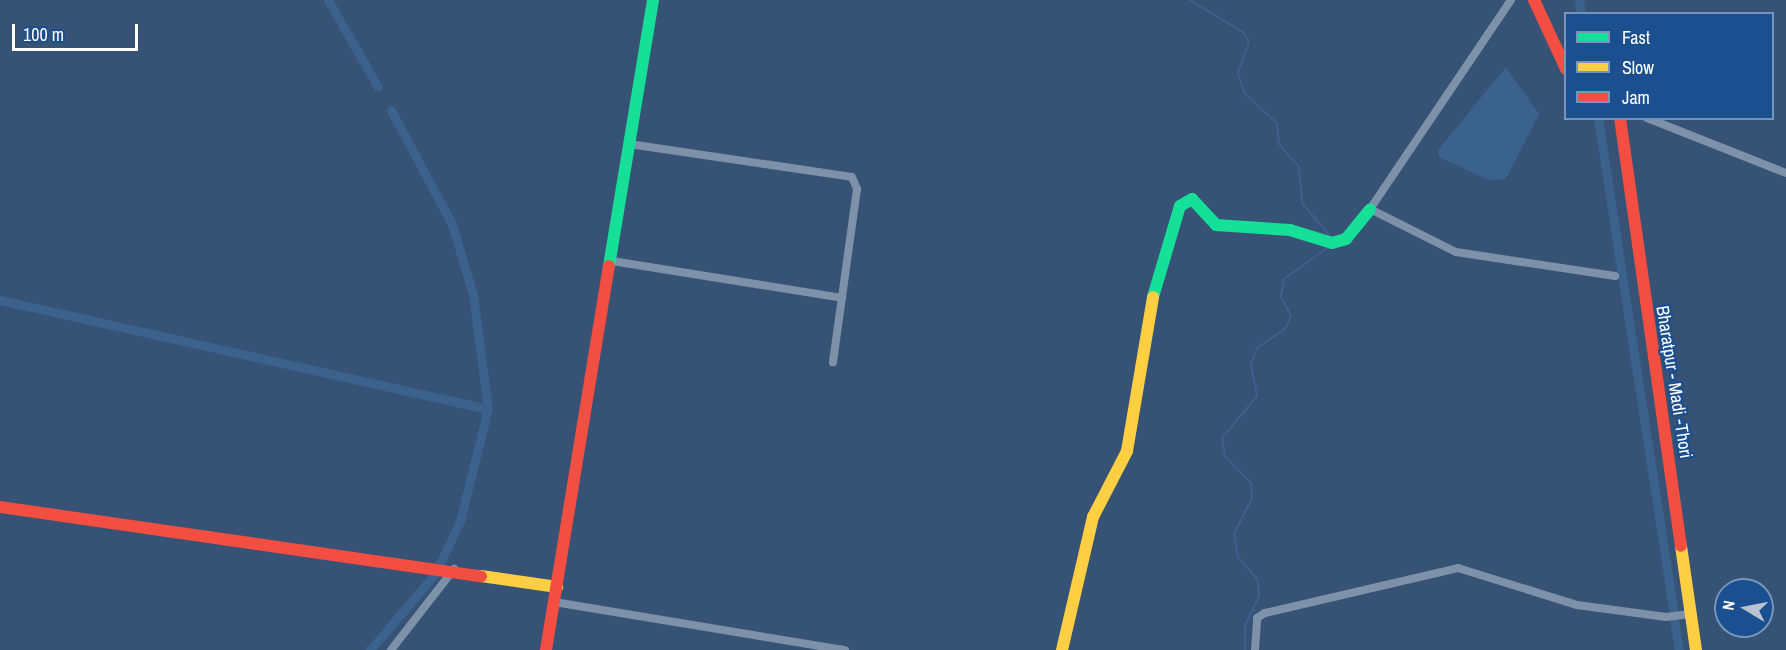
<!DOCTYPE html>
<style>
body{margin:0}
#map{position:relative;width:1786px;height:650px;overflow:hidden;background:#365274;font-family:"Archivo Narrow",sans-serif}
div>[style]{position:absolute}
.water>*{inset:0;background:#3b618d}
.stream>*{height:2px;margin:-1px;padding:0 1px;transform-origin:1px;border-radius:1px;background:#3b618d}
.canal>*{height:9px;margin:-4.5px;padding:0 4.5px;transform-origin:4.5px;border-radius:4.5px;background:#3b618d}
.street>*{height:8px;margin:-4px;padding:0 4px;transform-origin:4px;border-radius:4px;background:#7d92a8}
.fast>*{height:12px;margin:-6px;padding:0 6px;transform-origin:6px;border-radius:6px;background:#16e098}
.slow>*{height:12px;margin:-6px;padding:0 6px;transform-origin:6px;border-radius:6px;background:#ffcf43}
.jam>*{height:12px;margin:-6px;padding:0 6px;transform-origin:6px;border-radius:6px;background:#f24e42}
span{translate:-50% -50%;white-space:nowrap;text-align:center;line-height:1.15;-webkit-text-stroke:4.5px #1b4f8f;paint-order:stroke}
.street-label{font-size:18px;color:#fff}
.legend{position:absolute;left:1564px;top:12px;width:210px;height:108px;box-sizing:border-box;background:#1b4f8f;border:2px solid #7695bc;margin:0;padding:8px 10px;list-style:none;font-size:18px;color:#fff}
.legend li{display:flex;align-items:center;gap:12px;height:30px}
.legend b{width:30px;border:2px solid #7695bc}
.north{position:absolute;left:1714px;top:578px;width:60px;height:60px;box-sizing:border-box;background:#1b4f8f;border:2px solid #7695bc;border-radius:50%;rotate:280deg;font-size:16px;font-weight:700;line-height:24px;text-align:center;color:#fff}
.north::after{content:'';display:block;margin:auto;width:21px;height:27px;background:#b9c2ce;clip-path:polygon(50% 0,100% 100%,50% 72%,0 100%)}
.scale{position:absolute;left:12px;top:24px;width:126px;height:27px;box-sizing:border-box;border:3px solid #fff;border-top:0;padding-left:8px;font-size:18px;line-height:21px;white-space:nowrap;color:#fff;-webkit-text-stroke:4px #1b4f8f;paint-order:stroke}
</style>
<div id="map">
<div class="water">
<div style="clip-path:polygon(1506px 67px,1539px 114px,1506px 179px,1488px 180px,1439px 157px,1438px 150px)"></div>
</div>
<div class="stream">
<div style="left:1190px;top:0;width:63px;rotate:31.4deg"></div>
<div style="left:1244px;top:33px;width:10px;rotate:61deg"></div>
<div style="left:1249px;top:42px;width:33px;rotate:110deg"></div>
<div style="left:1238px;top:73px;width:22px;rotate:72deg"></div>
<div style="left:1245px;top:94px;width:43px;rotate:42.2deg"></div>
<div style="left:1277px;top:123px;width:21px;rotate:85deg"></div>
<div style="left:1279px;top:144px;width:30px;rotate:49deg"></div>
<div style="left:1299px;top:167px;width:36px;rotate:85deg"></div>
<div style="left:1302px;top:203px;width:45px;rotate:49.5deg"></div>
<div style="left:1245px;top:650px;width:25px;rotate:-90deg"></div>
<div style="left:1245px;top:625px;width:32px;rotate:-64deg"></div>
<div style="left:1259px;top:596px;width:16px;rotate:-94deg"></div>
<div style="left:1258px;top:580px;width:30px;rotate:-132deg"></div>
<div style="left:1238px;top:558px;width:24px;rotate:-99deg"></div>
<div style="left:1234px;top:534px;width:40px;rotate:-63.4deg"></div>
<div style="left:1252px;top:498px;width:15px;rotate:-94deg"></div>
<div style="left:1251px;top:483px;width:37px;rotate:-134deg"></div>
<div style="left:1225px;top:456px;width:18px;rotate:-99deg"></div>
<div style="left:1222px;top:438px;width:55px;rotate:-50.2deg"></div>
<div style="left:1257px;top:396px;width:33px;rotate:-101deg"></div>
<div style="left:1251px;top:364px;width:17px;rotate:-69deg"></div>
<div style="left:1257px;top:348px;width:34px;rotate:-34deg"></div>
<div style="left:1285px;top:329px;width:14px;rotate:-65deg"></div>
<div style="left:1291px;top:316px;width:22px;rotate:-117deg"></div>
<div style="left:1281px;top:296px;width:17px;rotate:-80deg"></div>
<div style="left:1284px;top:279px;width:53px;rotate:-35.8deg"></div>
</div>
<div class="canal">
<div style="left:328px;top:0;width:100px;rotate:60.1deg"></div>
<div style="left:1579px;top:0;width:14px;rotate:82deg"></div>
<div style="left:1598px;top:118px;width:498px;rotate:81.3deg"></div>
<div style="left:0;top:300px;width:500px;rotate:12.59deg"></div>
<div style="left:1674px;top:619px;width:31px;rotate:81deg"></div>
<div style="left:370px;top:650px;width:100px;rotate:-49.5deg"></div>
<div style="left:435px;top:574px;width:59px;rotate:-64.7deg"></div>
<div style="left:460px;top:521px;width:115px;rotate:-76deg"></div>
<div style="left:488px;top:409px;width:115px;rotate:-97.5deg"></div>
<div style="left:473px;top:295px;width:74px;rotate:-106.5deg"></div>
<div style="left:452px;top:224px;width:129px;rotate:-118.2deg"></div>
</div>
<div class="street">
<div style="left:1511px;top:0;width:252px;rotate:124deg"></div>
<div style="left:1370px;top:209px;width:96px;rotate:26.6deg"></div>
<div style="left:1456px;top:252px;width:161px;rotate:8.6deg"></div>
<div style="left:1647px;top:118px;width:149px;rotate:21.6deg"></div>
<div style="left:629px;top:144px;width:225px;rotate:8.4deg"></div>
<div style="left:852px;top:177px;width:13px;rotate:67deg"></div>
<div style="left:857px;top:189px;width:175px;rotate:97.9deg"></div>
<div style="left:612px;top:261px;width:233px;rotate:9.1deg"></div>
<div style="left:554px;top:602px;width:295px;rotate:9.4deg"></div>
<div style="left:391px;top:650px;width:103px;rotate:-52.1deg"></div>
<div style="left:1255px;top:650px;width:32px;rotate:-86deg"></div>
<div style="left:1257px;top:618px;width:9px;rotate:-32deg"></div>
<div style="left:1265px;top:613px;width:198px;rotate:-13.1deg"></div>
<div style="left:1458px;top:568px;width:125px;rotate:17.3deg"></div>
<div style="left:1577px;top:605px;width:90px;rotate:7.7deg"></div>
<div style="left:1666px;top:617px;width:25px;rotate:-7deg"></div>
</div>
<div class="fast">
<div style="left:609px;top:266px;width:270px;rotate:-80.6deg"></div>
<div style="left:1153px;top:297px;width:95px;rotate:-73.5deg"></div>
<div style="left:1180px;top:206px;width:14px;rotate:-30deg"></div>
<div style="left:1192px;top:199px;width:35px;rotate:47deg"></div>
<div style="left:1216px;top:225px;width:74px;rotate:3.9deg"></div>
<div style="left:1290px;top:230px;width:44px;rotate:17.2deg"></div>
<div style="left:1332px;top:243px;width:15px;rotate:-16deg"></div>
<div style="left:1346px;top:239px;width:38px;rotate:-51deg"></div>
</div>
<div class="slow">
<div style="left:1681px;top:546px;width:105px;rotate:81.8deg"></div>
<div style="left:481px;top:576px;width:77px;rotate:8.2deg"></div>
<div style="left:1062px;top:650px;width:137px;rotate:-76.9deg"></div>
<div style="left:1093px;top:517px;width:74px;rotate:-62.7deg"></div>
<div style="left:1127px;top:451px;width:156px;rotate:-80.4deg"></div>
</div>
<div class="jam">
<div style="left:1534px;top:0;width:76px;rotate:65.1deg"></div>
<div style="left:1620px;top:118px;width:432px;rotate:81.9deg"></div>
<div style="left:0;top:507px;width:486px;rotate:8.2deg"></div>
<div style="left:546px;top:650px;width:389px;rotate:-80.7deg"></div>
</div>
<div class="street-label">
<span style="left:1674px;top:382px;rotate:81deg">Bharatpur - Madi -Thori</span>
</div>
<ul class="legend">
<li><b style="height:8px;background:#16e098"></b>Fast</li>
<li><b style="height:8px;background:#ffcf43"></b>Slow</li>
<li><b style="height:8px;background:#f24e42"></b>Jam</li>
</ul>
<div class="north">N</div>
<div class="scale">100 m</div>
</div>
